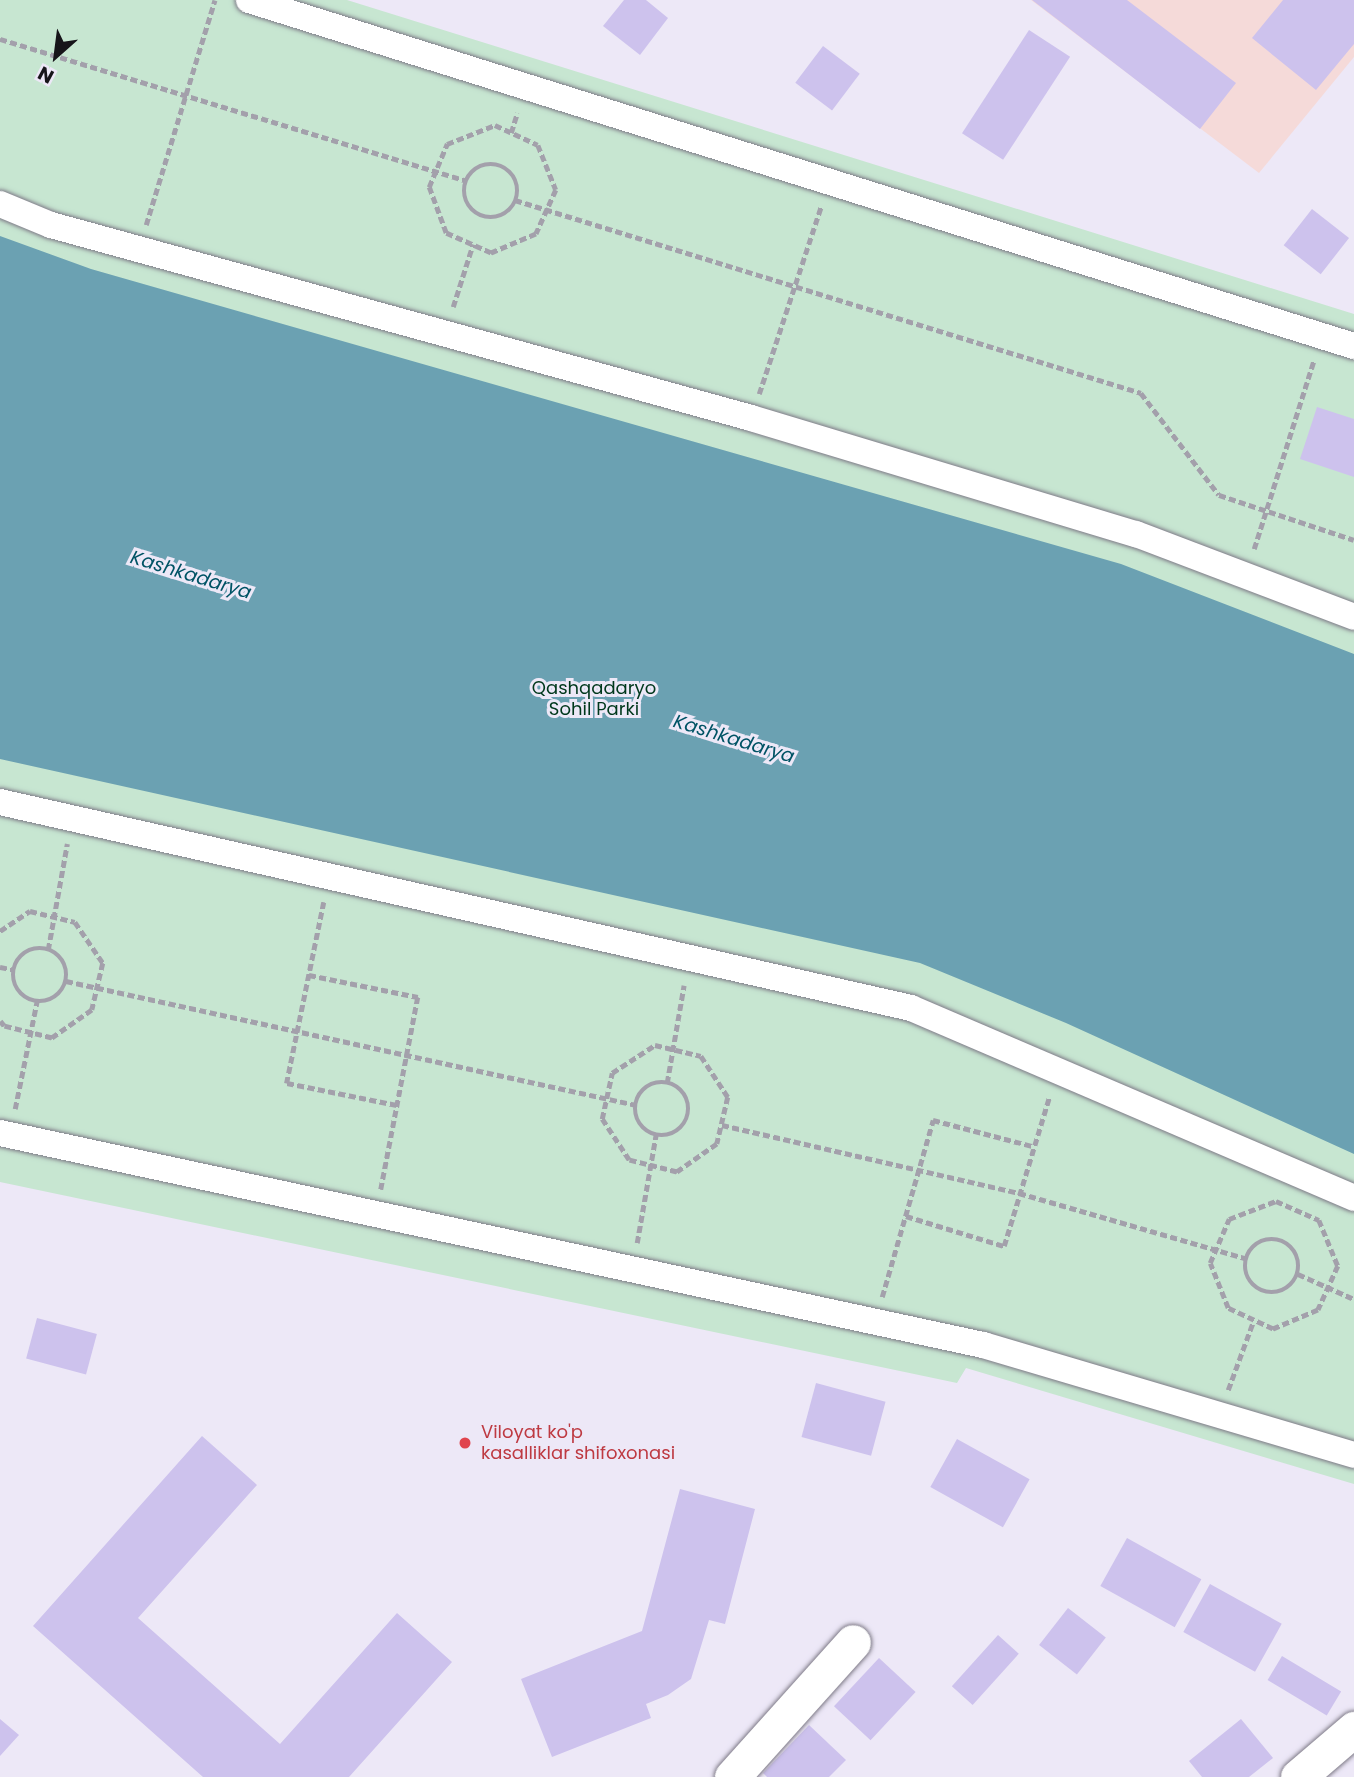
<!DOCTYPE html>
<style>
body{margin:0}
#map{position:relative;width:1354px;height:1777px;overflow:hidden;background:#ede8f7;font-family:Poppins,sans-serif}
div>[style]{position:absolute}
.industrial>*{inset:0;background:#f5dad9}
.green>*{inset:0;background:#c7e6d1}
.water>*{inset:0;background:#6ba1b2}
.building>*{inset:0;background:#cdc2ed;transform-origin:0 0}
.path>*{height:4.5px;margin-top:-2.25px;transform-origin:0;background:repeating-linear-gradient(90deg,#a3a0ab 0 7px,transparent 0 10.5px)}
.path>.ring{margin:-2.25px;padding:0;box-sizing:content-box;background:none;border:4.5px solid #a3a0ab;border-radius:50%}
.roads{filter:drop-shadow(0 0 2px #7e7a87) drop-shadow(0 0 2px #7e7a87)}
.pedestrian>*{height:26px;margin:-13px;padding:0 13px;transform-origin:13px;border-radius:13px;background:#fff}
.minor>*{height:35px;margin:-17.5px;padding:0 17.5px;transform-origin:17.5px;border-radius:17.5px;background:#fff}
.dots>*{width:19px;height:19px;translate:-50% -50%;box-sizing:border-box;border:4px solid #ede8f7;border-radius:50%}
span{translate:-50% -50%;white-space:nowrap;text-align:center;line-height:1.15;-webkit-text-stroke:6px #ede8f7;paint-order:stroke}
.park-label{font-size:18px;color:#00381c}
.health-label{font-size:18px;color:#be3a42}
.left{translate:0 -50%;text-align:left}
.water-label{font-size:19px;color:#005365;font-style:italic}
.north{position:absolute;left:21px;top:21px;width:70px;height:70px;-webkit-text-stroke:5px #ede8f7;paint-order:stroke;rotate:208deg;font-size:19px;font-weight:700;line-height:28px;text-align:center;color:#17151a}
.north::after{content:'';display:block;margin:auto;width:24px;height:32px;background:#17151a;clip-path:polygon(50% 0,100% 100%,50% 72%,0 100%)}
</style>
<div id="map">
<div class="industrial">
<div style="clip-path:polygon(1031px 0,1354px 0,1354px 57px,1259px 173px)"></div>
</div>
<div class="green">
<div style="clip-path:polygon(0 0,347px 0,1354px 314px,1354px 1484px,966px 1368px,957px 1383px,0 1182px)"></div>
</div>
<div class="water">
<div style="clip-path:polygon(0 236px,91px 269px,1121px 564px,1354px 654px,1354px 1154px,1066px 1023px,920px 963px,0 759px)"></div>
</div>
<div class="building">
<div style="clip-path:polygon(624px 0,646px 0,668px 18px,640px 55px,603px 26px)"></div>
<div style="clip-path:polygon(1032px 0,1127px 0,1236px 83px,1200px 129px)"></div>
<div style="clip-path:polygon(1283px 0,1354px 0,1354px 44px,1316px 90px,1252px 38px)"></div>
<div style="left:1029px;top:30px;width:49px;height:123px;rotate:33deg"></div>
<div style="left:823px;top:46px;width:46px;height:46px;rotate:37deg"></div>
<div style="left:1312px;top:209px;width:47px;height:46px;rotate:38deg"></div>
<div style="clip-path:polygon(1317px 407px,1354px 419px,1354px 477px,1300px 459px)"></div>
<div style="left:37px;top:1318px;width:62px;height:42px;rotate:15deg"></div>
<div style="left:816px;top:1383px;width:72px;height:56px;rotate:15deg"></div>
<div style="clip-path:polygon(202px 1436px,257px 1485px,138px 1618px,280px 1744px,397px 1613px,452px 1662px,349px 1777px,203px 1777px,33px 1626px)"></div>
<div style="left:957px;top:1439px;width:83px;height:55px;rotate:29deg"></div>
<div style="clip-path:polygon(680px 1489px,755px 1509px,725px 1624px,709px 1620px,691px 1679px,668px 1695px,646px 1704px,651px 1718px,552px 1757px,521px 1679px,642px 1631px)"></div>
<div style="left:1127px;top:1538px;width:85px;height:55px;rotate:29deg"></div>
<div style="left:1210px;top:1584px;width:82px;height:55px;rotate:29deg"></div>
<div style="left:1068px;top:1608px;width:48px;height:47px;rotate:38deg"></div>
<div style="left:998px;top:1635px;width:28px;height:69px;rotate:42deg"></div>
<div style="left:1282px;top:1656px;width:69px;height:28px;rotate:31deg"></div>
<div style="left:879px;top:1658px;width:50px;height:66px;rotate:43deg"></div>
<div style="clip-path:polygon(0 1719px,19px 1735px,0 1756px)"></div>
<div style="clip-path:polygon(1241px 1719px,1273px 1758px,1249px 1777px,1202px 1777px,1189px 1761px)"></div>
<div style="clip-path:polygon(809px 1725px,846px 1760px,829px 1777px,767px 1777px,763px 1773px)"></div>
</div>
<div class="path">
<div style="left:0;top:39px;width:488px;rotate:16.9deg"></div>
<div style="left:495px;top:125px;width:47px;rotate:24.9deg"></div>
<div style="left:538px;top:145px;width:48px;rotate:68.2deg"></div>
<div style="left:556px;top:190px;width:48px;rotate:114.4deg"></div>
<div style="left:536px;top:234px;width:49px;rotate:157.1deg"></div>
<div style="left:491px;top:253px;width:49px;rotate:-156deg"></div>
<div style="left:446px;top:233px;width:49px;rotate:-110.3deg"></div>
<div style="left:429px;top:187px;width:47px;rotate:-67.3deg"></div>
<div style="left:447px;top:144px;width:52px;rotate:-21.6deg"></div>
<div style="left:511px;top:133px;width:21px;rotate:-73deg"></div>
<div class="ring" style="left:464px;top:164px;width:49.5px;height:49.5px"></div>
<div style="left:515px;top:200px;width:655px;rotate:17.13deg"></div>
<div style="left:1141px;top:393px;width:128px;rotate:52.6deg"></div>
<div style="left:1219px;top:495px;width:142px;rotate:18.4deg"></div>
<div style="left:146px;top:225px;width:235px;rotate:-73deg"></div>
<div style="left:453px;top:307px;width:66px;rotate:-72.4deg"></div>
<div style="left:759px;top:394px;width:198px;rotate:-71.7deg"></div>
<div style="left:1254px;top:549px;width:198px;rotate:-72.4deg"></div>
<div style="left:324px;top:902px;width:185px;rotate:101.6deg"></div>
<div style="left:287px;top:1083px;width:112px;rotate:11.3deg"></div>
<div style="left:0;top:931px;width:36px;rotate:-34deg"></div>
<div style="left:30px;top:911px;width:46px;rotate:13.7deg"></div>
<div style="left:75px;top:922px;width:50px;rotate:55.7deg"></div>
<div style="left:103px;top:963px;width:48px;rotate:103.2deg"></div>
<div style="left:92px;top:1010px;width:49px;rotate:145deg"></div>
<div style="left:52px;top:1038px;width:49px;rotate:-166deg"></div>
<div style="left:4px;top:1026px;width:6px;rotate:-129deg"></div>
<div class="ring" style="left:13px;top:948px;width:49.5px;height:49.5px"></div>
<div style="left:48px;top:950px;width:108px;rotate:-79.8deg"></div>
<div style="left:0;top:967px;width:15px;rotate:11deg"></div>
<div style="left:309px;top:975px;width:111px;rotate:11.4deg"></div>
<div style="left:418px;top:997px;width:196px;rotate:100.9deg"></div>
<div style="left:66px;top:981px;width:583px;rotate:12.27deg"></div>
<div style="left:655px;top:1045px;width:47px;rotate:13.4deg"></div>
<div style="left:701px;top:1056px;width:49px;rotate:56.6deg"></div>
<div style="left:728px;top:1097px;width:48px;rotate:103.2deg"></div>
<div style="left:717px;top:1144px;width:49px;rotate:145deg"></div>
<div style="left:677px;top:1172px;width:49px;rotate:-166deg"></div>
<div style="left:629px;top:1160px;width:49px;rotate:-123.4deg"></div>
<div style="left:602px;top:1119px;width:47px;rotate:-77.7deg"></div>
<div style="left:612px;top:1073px;width:51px;rotate:-33.1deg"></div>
<div class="ring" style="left:635px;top:1082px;width:49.5px;height:49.5px"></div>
<div style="left:667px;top:1083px;width:99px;rotate:-80.2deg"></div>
<div style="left:15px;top:1109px;width:110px;rotate:-78.5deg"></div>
<div style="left:722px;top:1125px;width:305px;rotate:12.9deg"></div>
<div style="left:1019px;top:1193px;width:237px;rotate:16.1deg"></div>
<div style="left:1276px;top:1201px;width:47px;rotate:23.8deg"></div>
<div style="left:1319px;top:1220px;width:50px;rotate:67.6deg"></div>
<div style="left:1338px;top:1266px;width:48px;rotate:114.4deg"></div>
<div style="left:1318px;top:1310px;width:49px;rotate:157.1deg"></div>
<div style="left:1273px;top:1329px;width:50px;rotate:-155deg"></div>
<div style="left:1228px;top:1308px;width:48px;rotate:-111.8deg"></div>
<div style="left:1210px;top:1263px;width:48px;rotate:-66.6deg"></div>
<div style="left:1229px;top:1219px;width:50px;rotate:-21deg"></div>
<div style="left:906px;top:1216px;width:102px;rotate:17deg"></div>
<div style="left:1004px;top:1246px;width:155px;rotate:-73.1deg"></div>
<div class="ring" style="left:1245px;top:1239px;width:49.5px;height:49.5px"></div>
<div style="left:637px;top:1243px;width:111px;rotate:-80.1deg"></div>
<div style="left:1298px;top:1274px;width:61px;rotate:24.1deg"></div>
<div style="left:882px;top:1297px;width:184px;rotate:-73.9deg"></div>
<div style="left:933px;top:1120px;width:102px;rotate:14.7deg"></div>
<div style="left:1228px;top:1390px;width:72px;rotate:-69.8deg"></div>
</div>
<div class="roads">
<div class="pedestrian">
<div style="left:249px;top:0;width:1158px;rotate:17.39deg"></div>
<div style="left:0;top:204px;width:55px;rotate:22.4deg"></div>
<div style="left:51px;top:225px;width:726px;rotate:15.41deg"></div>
<div style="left:751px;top:418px;width:402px;rotate:16.8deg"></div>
<div style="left:1136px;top:534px;width:233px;rotate:20.8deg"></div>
<div style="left:0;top:802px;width:934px;rotate:12.74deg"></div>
<div style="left:911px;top:1008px;width:482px;rotate:23.2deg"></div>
<div style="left:0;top:1133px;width:1006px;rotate:12.17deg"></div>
<div style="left:983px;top:1345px;width:387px;rotate:16.5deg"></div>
</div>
<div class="minor">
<div style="left:732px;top:1777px;width:181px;rotate:-48.1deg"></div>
<div style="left:1298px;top:1777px;width:74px;rotate:-40.6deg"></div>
</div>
</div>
<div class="dots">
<div style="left:465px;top:1443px;background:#e0444e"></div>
</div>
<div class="park-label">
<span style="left:594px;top:699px">Qashqadaryo<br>Sohil Parki</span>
</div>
<div class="health-label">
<span class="left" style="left:481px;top:1443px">Viloyat ko'p<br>kasalliklar shifoxonasi</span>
</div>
<div class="water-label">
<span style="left:191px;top:575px;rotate:17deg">Kashkadarya</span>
<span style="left:734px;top:739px;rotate:17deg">Kashkadarya</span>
</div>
<div class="north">N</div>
</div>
